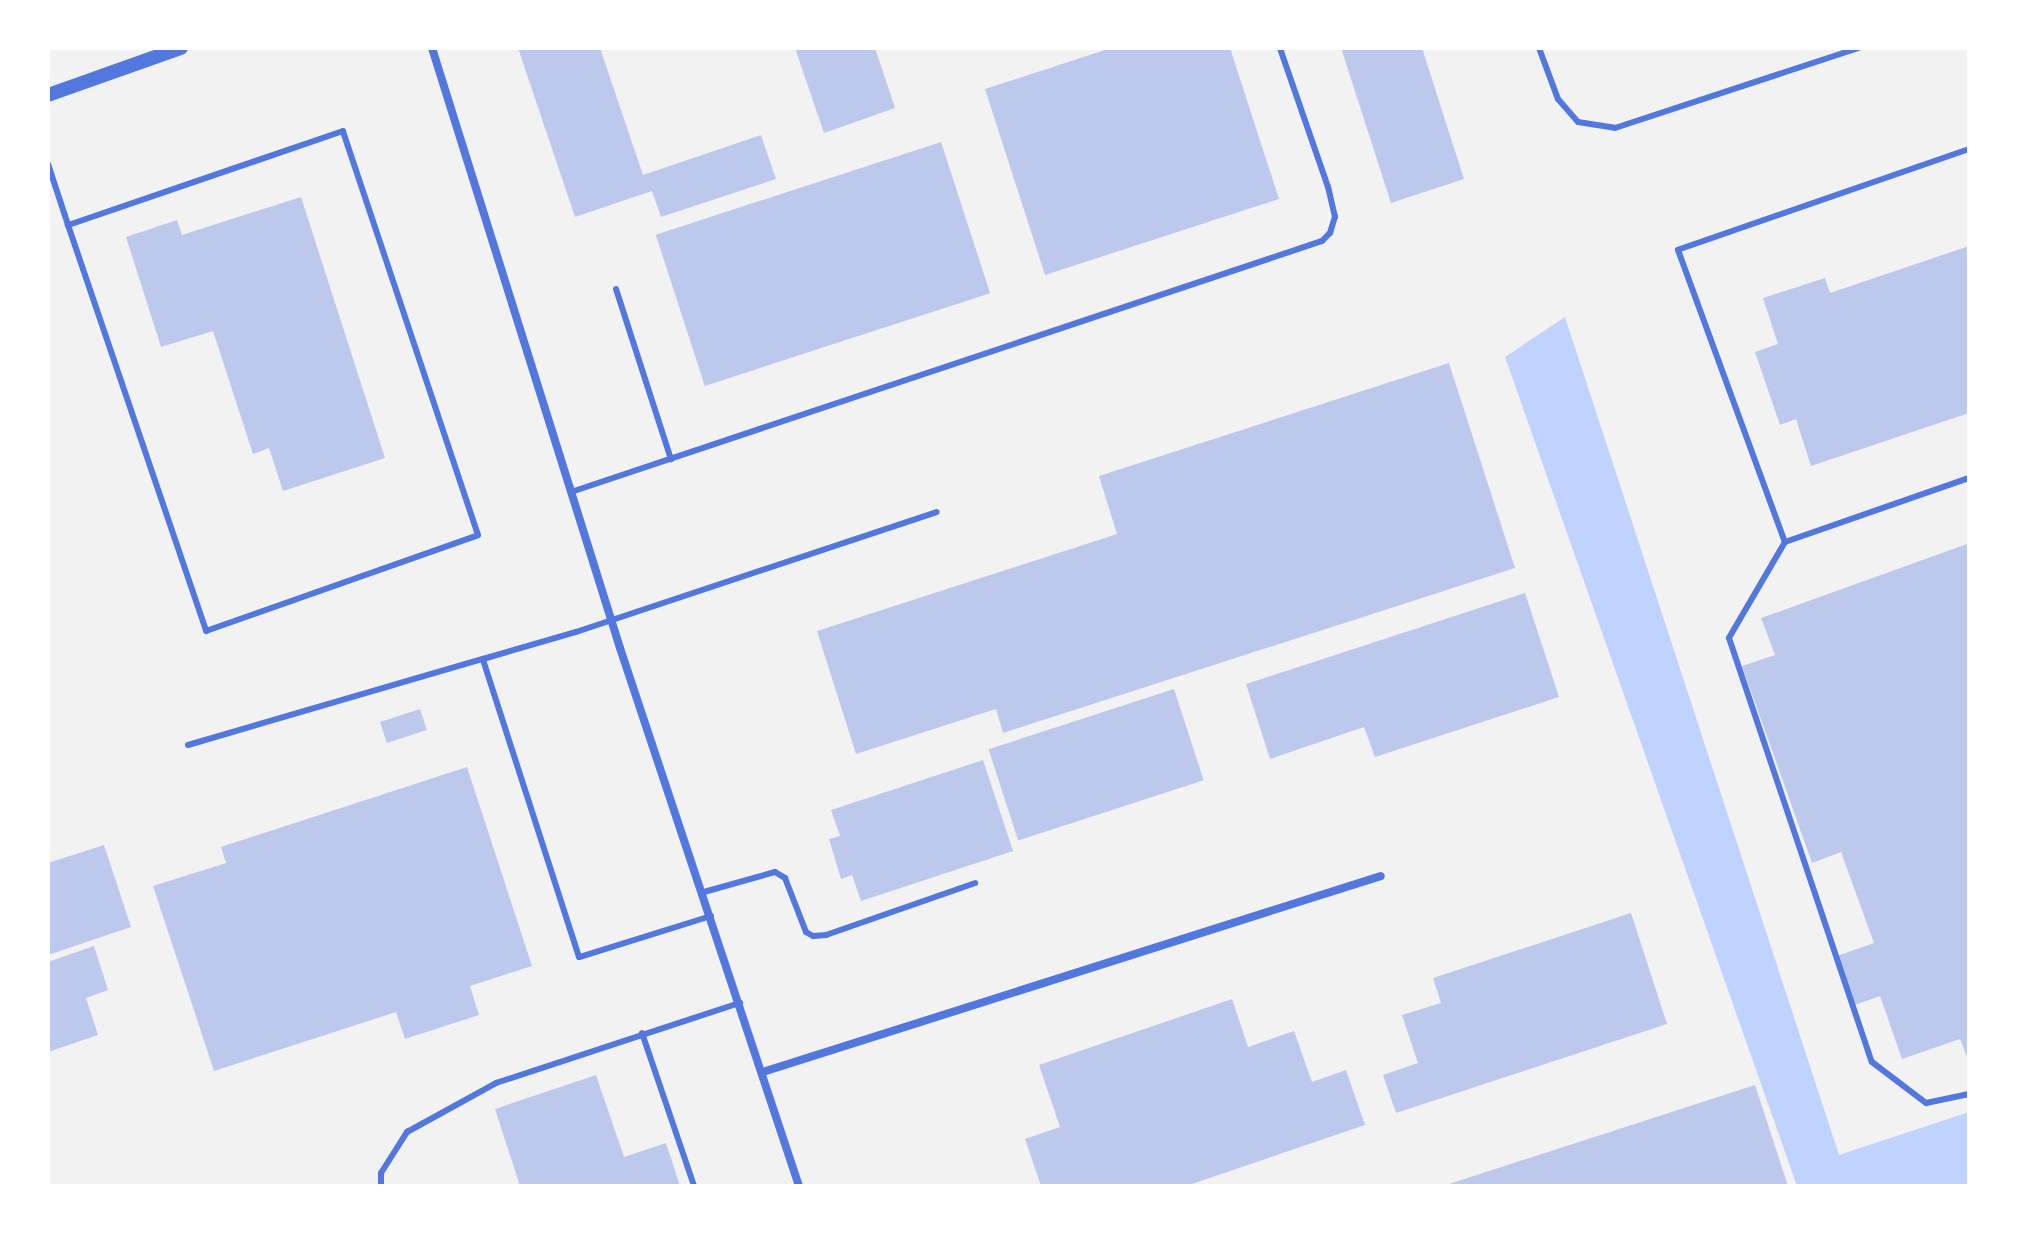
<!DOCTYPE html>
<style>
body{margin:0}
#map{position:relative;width:2017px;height:1234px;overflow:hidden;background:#f2f2f2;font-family:"Titillium Web",sans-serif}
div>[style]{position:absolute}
.water>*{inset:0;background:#bfd3fe}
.building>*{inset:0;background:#bdc9ec;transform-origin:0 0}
.service>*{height:6px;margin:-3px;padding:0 3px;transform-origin:3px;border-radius:3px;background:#5277de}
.minor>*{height:8px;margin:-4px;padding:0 4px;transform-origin:4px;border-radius:4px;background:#5277de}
.tertiary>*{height:14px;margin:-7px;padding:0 7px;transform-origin:7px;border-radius:7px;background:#5277de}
span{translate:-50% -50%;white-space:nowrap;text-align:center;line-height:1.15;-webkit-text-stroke:8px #fff;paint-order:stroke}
.frame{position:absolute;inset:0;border:50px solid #fff;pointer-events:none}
</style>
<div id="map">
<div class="water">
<div style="clip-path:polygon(1565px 317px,1839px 1155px,1969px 1112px,1969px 1186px,1797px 1186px,1505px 357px)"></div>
</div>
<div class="building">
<div style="clip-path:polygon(518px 48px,600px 48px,643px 175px,761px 135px,776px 179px,661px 217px,652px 191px,575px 217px)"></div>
<div style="clip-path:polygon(795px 48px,875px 48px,895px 108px,824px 133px)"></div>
<div style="clip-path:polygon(1111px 48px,1230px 48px,1279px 199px,1045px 275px,985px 89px)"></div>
<div style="clip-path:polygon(1341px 48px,1422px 48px,1464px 179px,1391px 203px)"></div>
<div style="left:941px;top:142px;width:159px;height:300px;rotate:72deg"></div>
<div style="clip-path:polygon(301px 197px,385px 458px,283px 491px,269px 448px,253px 454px,213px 331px,161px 347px,126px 237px,177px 220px,182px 235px)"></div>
<div style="clip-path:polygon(1969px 246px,1969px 413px,1811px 466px,1796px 419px,1780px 425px,1755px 352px,1778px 344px,1763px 298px,1825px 278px,1830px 293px)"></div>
<div style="clip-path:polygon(1449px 363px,1515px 568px,1003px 733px,996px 709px,856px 754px,817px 631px,1117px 534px,1099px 476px)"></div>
<div style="clip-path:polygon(1967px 544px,1969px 1062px,1960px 1039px,1902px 1059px,1880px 996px,1855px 1005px,1837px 956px,1874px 943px,1841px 852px,1812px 863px,1742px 666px,1775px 655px,1761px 618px)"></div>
<div style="clip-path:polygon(1525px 593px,1559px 697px,1375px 757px,1364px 727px,1270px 759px,1246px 684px)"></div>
<div style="left:1174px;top:689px;width:96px;height:195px;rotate:72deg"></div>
<div style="left:420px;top:709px;width:22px;height:42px;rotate:72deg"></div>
<div style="clip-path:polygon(983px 760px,1013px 851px,861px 901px,852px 875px,841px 879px,829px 839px,840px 836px,831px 810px)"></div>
<div style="clip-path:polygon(467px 767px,532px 966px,470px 986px,479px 1015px,405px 1039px,396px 1012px,214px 1071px,153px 886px,226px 863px,221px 847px)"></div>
<div style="clip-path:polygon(104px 845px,131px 927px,48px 955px,48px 863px)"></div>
<div style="clip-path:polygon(1631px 913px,1667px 1024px,1396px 1113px,1383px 1075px,1418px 1063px,1402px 1015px,1441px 1003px,1433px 978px)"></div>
<div style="clip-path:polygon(94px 946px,108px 990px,86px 998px,98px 1035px,48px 1052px,48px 962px)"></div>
<div style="clip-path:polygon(1232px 999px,1248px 1047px,1294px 1031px,1312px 1082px,1346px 1070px,1365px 1125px,1186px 1186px,1041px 1186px,1025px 1139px,1060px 1127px,1039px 1065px)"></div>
<div style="clip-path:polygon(596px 1075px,624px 1157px,666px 1143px,680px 1186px,520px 1186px,495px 1109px)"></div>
<div style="clip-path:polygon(1755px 1085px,1788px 1186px,1446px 1186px,1446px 1185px)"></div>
</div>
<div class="service">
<div style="left:1539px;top:48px;width:54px;rotate:69.6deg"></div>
<div style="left:1558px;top:99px;width:30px;rotate:49deg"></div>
<div style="left:1578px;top:122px;width:37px;rotate:9deg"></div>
<div style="left:1615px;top:128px;width:257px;rotate:-18.2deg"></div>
<div style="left:1969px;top:149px;width:308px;rotate:160.9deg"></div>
<div style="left:1678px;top:250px;width:311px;rotate:69.9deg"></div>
<div style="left:1785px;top:542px;width:111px;rotate:120.3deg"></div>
<div style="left:1729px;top:638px;width:447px;rotate:71.4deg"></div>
<div style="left:1872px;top:1062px;width:68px;rotate:37.2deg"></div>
<div style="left:1926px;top:1103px;width:44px;rotate:-11.8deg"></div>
<div style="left:48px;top:164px;width:64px;rotate:71.8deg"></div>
<div style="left:68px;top:225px;width:429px;rotate:71.2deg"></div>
<div style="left:206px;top:631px;width:288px;rotate:-19.4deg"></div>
<div style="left:478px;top:535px;width:426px;rotate:-108.5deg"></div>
<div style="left:343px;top:131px;width:291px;rotate:161.1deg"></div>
<div style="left:616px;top:289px;width:179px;rotate:72.1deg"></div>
<div style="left:571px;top:492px;width:792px;rotate:-18.48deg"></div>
<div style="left:1322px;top:241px;width:11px;rotate:-45deg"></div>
<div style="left:1330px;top:233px;width:17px;rotate:-73deg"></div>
<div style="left:1335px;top:217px;width:31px;rotate:-103deg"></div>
<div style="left:1328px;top:187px;width:147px;rotate:-109.1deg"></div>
<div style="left:1785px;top:542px;width:195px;rotate:-19.2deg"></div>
<div style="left:188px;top:745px;width:307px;rotate:-16.3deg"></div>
<div style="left:704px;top:892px;width:74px;rotate:-15.7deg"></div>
<div style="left:775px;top:872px;width:12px;rotate:31deg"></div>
<div style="left:785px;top:878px;width:58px;rotate:68.7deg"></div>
<div style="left:806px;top:932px;width:8px;rotate:30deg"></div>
<div style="left:813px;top:936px;width:13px;rotate:-4deg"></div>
<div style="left:826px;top:935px;width:158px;rotate:-19.2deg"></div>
<div style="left:711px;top:916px;width:138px;rotate:162.7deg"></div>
<div style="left:579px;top:957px;width:313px;rotate:-107.9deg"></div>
<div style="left:483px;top:659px;width:97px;rotate:-16.2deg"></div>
<div style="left:576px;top:632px;width:380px;rotate:-18.4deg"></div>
<div style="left:642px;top:1033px;width:162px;rotate:71.2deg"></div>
<div style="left:381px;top:1186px;width:13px;rotate:-90deg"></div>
<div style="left:381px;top:1173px;width:49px;rotate:-57.6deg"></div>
<div style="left:407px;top:1132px;width:102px;rotate:-28.8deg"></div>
<div style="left:496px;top:1083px;width:257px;rotate:-18.2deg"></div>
</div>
<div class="minor">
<div style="left:432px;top:48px;width:629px;rotate:72.6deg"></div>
<div style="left:620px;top:648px;width:567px;rotate:71.6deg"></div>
<div style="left:763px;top:1072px;width:648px;rotate:-17.6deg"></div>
</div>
<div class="tertiary">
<div style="left:48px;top:95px;width:141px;rotate:-19.5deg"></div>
</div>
<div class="frame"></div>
</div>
